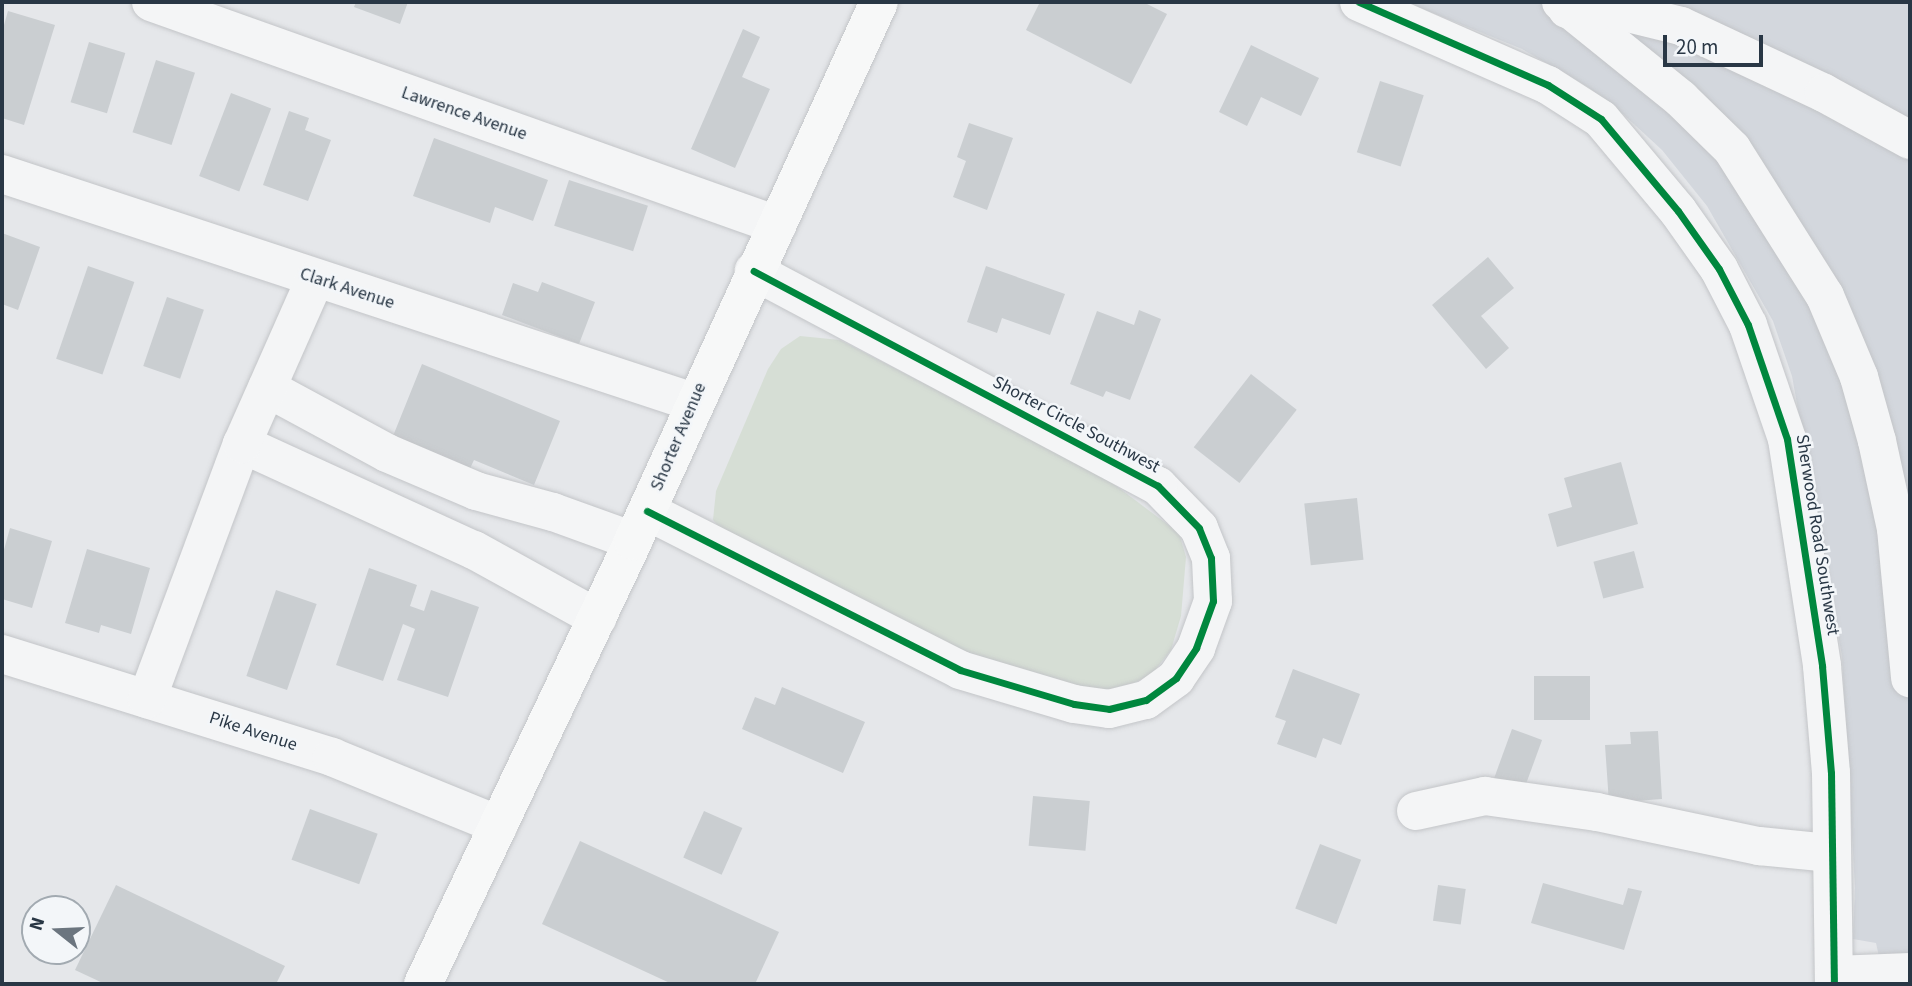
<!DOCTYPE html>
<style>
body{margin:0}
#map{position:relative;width:1912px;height:986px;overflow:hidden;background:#e5e7ea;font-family:"Source Sans 3",sans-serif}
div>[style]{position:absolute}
.built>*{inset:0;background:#d3d7dd}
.green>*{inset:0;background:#d6ded5}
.building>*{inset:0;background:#caced1;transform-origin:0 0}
.roads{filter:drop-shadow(0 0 2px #c3c5c8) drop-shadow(0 0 2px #c3c5c8)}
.minor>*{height:38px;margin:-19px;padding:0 19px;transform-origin:19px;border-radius:19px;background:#f4f5f6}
.major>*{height:38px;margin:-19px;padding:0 19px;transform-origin:19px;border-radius:19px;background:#f7f8f8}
.cycleway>*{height:7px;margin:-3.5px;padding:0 3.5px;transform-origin:3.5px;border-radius:3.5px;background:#00873e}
span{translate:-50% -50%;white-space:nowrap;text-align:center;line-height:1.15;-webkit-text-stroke:5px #f3f6f9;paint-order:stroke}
.street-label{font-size:18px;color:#293745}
.frame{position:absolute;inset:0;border:4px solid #293745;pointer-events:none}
.north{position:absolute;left:21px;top:895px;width:70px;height:70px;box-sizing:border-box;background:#f3f6f9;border:2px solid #a2aab1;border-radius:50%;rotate:288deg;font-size:19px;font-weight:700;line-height:28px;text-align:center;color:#293745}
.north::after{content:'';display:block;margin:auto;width:24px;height:32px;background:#6b757f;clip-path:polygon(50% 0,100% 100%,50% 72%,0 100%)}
.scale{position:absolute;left:1663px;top:35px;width:100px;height:32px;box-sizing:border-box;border:4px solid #293745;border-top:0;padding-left:9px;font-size:21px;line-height:24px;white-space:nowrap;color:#293745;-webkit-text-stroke:5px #f3f6f9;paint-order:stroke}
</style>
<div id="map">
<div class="built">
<div style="clip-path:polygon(1406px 2px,1910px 2px,1910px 984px,1882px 971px,1876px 943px,1853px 939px,1855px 888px,1842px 656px,1792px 376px,1773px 321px,1707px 206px,1662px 150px,1623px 114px,1588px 87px,1522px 49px)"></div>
</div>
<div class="green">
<div style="clip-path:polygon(800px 336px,840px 340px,1103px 476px,1179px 533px,1186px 557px,1181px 616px,1171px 650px,1151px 675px,1120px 689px,1084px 690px,976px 660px,726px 535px,713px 520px,716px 491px,768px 369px,781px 349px)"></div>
</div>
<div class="building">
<div style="clip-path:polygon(356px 2px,408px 2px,400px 24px,354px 7px)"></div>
<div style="clip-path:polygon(1040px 2px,1143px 2px,1167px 14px,1131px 84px,1026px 30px)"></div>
<div style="clip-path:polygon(8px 11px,55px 25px,24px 125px,2px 118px,2px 32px)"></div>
<div style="clip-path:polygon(743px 29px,760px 37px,742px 77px,770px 89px,735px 168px,691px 149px)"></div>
<div style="left:89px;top:42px;width:38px;height:63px;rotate:17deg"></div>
<div style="clip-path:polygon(1251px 45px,1319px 78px,1301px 116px,1261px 97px,1247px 126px,1219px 112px)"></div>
<div style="left:156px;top:60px;width:41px;height:76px;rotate:18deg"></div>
<div style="left:1380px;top:81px;width:46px;height:75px;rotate:18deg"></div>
<div style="left:231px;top:93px;width:43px;height:89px;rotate:21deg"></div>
<div style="clip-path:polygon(289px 111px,309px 118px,305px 130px,331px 140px,308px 201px,263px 185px)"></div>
<div style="clip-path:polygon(969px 123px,1013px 138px,987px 210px,953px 197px,966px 161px,957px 157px)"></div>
<div style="clip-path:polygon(434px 138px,548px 180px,533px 221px,495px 207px,490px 223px,413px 196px)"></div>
<div style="left:569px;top:180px;width:83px;height:48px;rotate:18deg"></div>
<div style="clip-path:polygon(2px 233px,40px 247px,18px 310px,2px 304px)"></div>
<div style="clip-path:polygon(1488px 257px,1514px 288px,1481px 316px,1509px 348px,1486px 369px,1432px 305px)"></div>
<div style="left:88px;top:266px;width:49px;height:98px;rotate:19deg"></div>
<div style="clip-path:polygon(986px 266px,1065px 294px,1050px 335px,1002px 318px,997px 333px,967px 322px)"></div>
<div style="clip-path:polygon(542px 282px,595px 302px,579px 344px,502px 315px,513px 283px,538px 292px)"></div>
<div style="left:167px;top:297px;width:39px;height:73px;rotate:19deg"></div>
<div style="clip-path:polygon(1139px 310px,1161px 319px,1130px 400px,1106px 391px,1103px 397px,1070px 384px,1097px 311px,1134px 325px)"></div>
<div style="clip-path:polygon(422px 364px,560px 421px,534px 485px,474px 460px,466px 477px,389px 446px)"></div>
<div style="left:1251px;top:374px;width:58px;height:93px;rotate:38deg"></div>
<div style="clip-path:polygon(1621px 462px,1638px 524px,1557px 547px,1548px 514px,1572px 507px,1564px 478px)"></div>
<div style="left:1357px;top:498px;width:62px;height:53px;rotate:84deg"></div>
<div style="clip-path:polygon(10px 528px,52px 541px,32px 608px,2px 599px,2px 557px)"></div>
<div style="clip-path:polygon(87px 549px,150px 568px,131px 634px,101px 625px,99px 633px,65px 623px)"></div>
<div style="left:1634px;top:551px;width:38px;height:42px;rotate:75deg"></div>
<div style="clip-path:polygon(369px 568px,417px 585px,410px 606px,424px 611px,431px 590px,479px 607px,448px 697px,397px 680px,415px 629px,403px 624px,383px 681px,336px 665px)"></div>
<div style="left:276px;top:590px;width:43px;height:91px;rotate:19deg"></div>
<div style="clip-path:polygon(1293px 669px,1360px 694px,1341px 745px,1323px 738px,1316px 758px,1277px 744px,1286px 721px,1275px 717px)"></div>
<div style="left:1590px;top:676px;width:44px;height:56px;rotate:90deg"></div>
<div style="clip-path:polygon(782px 687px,865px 722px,843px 773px,742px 729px,755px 697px,775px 705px)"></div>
<div style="left:1512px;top:729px;width:32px;height:69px;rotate:20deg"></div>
<div style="clip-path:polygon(1658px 731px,1662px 799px,1609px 803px,1605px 745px,1631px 744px,1630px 732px)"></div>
<div style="left:1033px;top:796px;width:57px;height:50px;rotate:5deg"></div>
<div style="left:310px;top:809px;width:72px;height:54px;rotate:20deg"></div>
<div style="left:704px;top:811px;width:42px;height:51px;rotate:24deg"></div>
<div style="clip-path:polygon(580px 841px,779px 932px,755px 984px,672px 984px,542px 924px)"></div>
<div style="left:1320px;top:844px;width:44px;height:69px;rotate:21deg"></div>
<div style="clip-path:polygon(1543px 883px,1623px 905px,1628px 888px,1642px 891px,1624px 950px,1531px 923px)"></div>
<div style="clip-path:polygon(116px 885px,285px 966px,276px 984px,105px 984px,75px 970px)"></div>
<div style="left:1438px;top:885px;width:28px;height:36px;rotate:8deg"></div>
</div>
<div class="roads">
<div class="minor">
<div style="left:151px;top:2px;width:665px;rotate:19.61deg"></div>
<div style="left:1359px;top:2px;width:206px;rotate:23.7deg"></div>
<div style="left:1548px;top:85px;width:63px;rotate:32.7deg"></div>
<div style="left:1601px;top:119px;width:120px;rotate:50.1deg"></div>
<div style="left:1678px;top:211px;width:71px;rotate:54.7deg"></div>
<div style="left:1719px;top:269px;width:63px;rotate:62.6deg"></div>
<div style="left:1748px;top:325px;width:120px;rotate:71.1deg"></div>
<div style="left:1787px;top:439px;width:230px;rotate:81.2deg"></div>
<div style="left:1822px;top:666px;width:107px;rotate:85.2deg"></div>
<div style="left:1831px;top:773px;width:211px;rotate:89.2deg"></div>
<div style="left:1561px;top:2px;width:154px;rotate:38.9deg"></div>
<div style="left:1681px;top:99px;width:71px;rotate:44.4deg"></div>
<div style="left:1732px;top:149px;width:174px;rotate:57.7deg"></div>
<div style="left:1825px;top:296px;width:88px;rotate:67.2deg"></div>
<div style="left:1859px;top:377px;width:66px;rotate:74.3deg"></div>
<div style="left:1877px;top:441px;width:90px;rotate:77.8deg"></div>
<div style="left:1896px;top:529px;width:150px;rotate:84.6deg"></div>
<div style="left:1567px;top:9px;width:49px;rotate:1.2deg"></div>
<div style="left:1616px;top:10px;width:67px;rotate:13.8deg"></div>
<div style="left:1681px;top:26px;width:158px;rotate:25.1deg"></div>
<div style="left:1824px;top:93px;width:98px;rotate:28.7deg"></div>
<div style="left:2px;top:174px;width:728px;rotate:18.26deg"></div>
<div style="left:267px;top:388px;width:136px;rotate:28.4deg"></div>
<div style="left:387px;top:453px;width:97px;rotate:23.1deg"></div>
<div style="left:476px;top:491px;width:80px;rotate:15.3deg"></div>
<div style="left:553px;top:512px;width:85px;rotate:19.9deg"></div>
<div style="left:242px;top:444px;width:255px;rotate:24.6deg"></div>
<div style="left:474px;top:550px;width:141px;rotate:28.9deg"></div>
<div style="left:647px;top:511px;width:351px;rotate:26.9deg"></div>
<div style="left:960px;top:670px;width:119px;rotate:16.6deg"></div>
<div style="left:1074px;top:704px;width:35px;rotate:8deg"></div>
<div style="left:1109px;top:709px;width:38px;rotate:-14deg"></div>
<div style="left:1146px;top:700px;width:37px;rotate:-36deg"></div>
<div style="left:1176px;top:678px;width:36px;rotate:-56deg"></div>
<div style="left:1196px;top:648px;width:50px;rotate:-70.1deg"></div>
<div style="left:1213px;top:601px;width:43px;rotate:-92.7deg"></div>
<div style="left:1211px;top:558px;width:32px;rotate:-112deg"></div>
<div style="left:1199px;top:528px;width:59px;rotate:-134.3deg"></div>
<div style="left:1158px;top:486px;width:458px;rotate:-152deg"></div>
<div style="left:2px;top:654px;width:346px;rotate:17.3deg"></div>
<div style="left:332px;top:757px;width:180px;rotate:22.2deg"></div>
<div style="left:147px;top:699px;width:272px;rotate:-69.6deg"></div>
<div style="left:242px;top:444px;width:180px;rotate:-66.1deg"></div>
<div style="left:1416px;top:811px;width:71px;rotate:-12.3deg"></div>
<div style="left:1485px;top:796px;width:113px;rotate:8.1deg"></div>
<div style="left:1597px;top:812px;width:166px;rotate:11.9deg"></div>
<div style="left:1759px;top:846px;width:70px;rotate:5.7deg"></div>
<div style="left:1835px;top:975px;width:75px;rotate:-2.3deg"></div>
</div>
<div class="major">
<div style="left:423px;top:984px;width:490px;rotate:-64.6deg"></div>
<div style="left:633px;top:541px;width:592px;rotate:-65.47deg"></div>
</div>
</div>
<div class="cycleway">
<div style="left:1359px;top:2px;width:206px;rotate:23.7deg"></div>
<div style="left:1548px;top:85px;width:63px;rotate:32.7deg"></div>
<div style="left:1601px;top:119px;width:120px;rotate:50.1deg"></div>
<div style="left:1678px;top:211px;width:71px;rotate:54.7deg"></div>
<div style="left:1719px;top:269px;width:63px;rotate:62.6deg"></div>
<div style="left:1748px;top:325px;width:120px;rotate:71.1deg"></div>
<div style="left:1787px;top:439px;width:230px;rotate:81.2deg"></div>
<div style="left:1822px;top:666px;width:107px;rotate:85.2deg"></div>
<div style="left:1831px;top:773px;width:211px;rotate:89.2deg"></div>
<div style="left:647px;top:511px;width:351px;rotate:26.9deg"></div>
<div style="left:960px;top:670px;width:119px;rotate:16.6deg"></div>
<div style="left:1074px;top:704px;width:35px;rotate:8deg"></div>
<div style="left:1109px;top:709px;width:38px;rotate:-14deg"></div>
<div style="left:1146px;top:700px;width:37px;rotate:-36deg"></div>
<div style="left:1176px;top:678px;width:36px;rotate:-56deg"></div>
<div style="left:1196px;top:648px;width:50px;rotate:-70.1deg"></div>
<div style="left:1213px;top:601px;width:43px;rotate:-92.7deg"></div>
<div style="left:1211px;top:558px;width:32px;rotate:-112deg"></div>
<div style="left:1199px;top:528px;width:59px;rotate:-134.3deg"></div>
<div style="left:1158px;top:486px;width:458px;rotate:-152deg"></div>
</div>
<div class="street-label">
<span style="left:464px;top:114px;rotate:19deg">Lawrence Avenue</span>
<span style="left:347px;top:289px;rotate:18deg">Clark Avenue</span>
<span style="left:1076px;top:425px;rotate:28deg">Shorter Circle Southwest</span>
<span style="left:679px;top:437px;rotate:-67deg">Shorter Avenue</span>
<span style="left:1817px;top:535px;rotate:81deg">Sherwood Road Southwest</span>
<span style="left:253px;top:732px;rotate:18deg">Pike Avenue</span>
</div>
<div class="frame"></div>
<div class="north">N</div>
<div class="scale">20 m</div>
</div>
